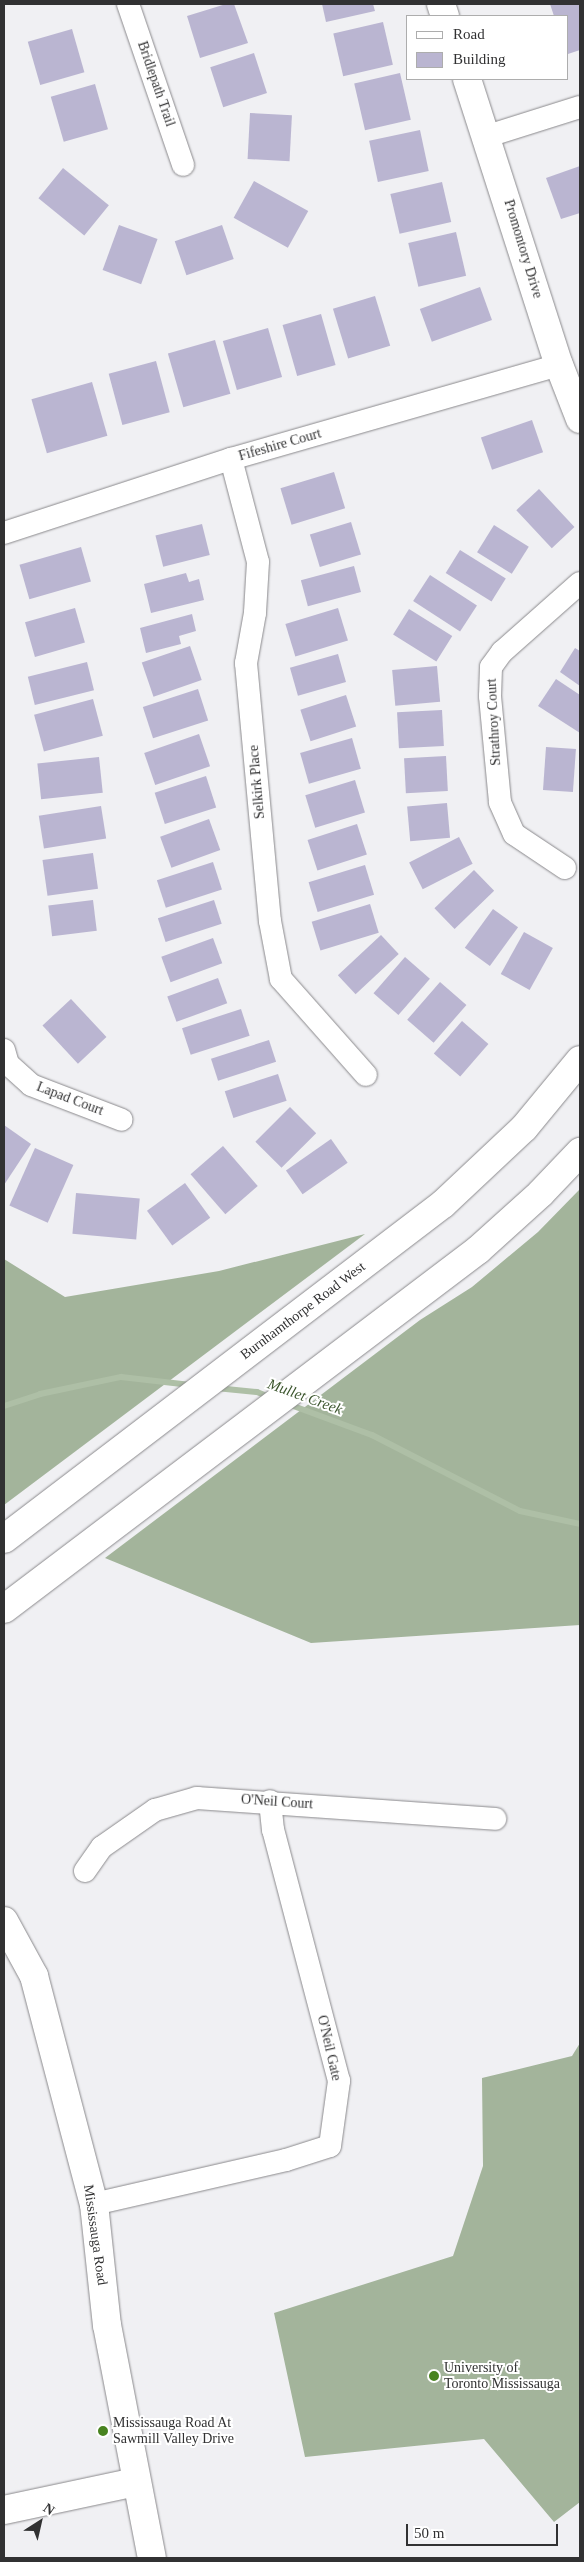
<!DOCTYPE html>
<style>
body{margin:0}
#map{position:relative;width:584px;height:2562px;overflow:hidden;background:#f0f0f3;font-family:Georgia,serif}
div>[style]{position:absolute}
.forest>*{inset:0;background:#a3b49b}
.stream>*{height:6px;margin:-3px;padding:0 3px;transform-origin:3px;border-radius:3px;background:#aebfa6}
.building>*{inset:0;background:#bab5d1;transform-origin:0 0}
.roads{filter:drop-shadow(0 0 1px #8a898c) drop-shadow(0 0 1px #8a898c)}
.street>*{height:22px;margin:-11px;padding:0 11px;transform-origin:11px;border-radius:11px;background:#fff}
.secondary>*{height:28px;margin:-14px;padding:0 14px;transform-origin:14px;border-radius:14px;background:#fff}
.dots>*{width:14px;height:14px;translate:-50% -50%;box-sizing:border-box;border:2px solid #fff;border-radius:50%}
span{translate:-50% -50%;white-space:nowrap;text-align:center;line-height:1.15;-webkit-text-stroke:4px #fff;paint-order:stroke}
.street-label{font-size:14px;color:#313132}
.poi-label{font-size:14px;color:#313132}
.left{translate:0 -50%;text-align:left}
.water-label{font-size:15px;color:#3c562e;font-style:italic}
.frame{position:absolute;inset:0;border:5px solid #313132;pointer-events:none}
.legend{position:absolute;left:406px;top:15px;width:162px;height:65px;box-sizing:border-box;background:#fff;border:1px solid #adadad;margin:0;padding:6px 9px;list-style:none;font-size:15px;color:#313132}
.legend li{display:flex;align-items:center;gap:10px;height:25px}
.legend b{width:25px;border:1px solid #adadad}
.north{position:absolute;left:15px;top:2497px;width:50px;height:50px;-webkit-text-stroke:4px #fff;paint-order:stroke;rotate:35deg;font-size:14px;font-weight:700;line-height:20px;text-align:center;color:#313132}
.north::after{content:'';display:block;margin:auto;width:18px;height:22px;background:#313132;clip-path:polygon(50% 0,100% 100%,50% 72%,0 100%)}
.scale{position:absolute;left:406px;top:2524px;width:152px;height:22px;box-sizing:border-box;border:2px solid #313132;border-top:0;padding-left:6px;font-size:15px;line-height:18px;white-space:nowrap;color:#313132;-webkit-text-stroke:4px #fff;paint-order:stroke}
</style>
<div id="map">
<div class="forest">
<div style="clip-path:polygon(579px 1190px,580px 1625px,311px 1643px,105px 1558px,420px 1320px,472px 1287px,538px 1232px)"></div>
<div style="clip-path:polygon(365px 1234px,4px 1505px,4px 1259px,65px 1297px,219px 1271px)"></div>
<div style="clip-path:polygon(580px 2043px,580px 2502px,554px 2522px,484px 2439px,305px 2457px,274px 2313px,453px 2256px,483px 2166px,482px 2078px,572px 2056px)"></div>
</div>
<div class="stream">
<div style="left:216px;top:1388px;width:41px;rotate:5.6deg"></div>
<div style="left:257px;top:1392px;width:16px;rotate:22deg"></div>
<div style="left:288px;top:1404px;width:90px;rotate:20.3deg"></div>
<div style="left:372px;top:1435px;width:166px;rotate:27.2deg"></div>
<div style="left:520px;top:1511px;width:61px;rotate:12.2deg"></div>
<div style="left:4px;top:1406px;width:38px;rotate:-18deg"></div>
<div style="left:40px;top:1394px;width:83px;rotate:-11.9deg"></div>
<div style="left:121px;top:1377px;width:70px;rotate:6.5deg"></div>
</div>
<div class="building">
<div style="clip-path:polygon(226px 4px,234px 4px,248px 43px,200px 58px,187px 16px)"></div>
<div style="clip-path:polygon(322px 4px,373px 4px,375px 11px,326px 22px)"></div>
<div style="clip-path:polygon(550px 4px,580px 4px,580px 50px,568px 54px,568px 16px,554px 16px)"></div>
<div style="left:383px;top:22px;width:44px;height:51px;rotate:77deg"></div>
<div style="left:72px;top:29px;width:45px;height:46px;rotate:74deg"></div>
<div style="left:254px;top:53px;width:42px;height:46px;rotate:72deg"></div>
<div style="left:400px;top:73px;width:48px;height:47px;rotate:77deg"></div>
<div style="left:95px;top:84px;width:47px;height:46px;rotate:74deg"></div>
<div style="left:250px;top:113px;width:42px;height:46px;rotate:3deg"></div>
<div style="left:420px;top:130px;width:42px;height:52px;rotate:78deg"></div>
<div style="clip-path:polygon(580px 166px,580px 213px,561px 219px,546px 178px)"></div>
<div style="left:63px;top:168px;width:59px;height:39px;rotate:39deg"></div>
<div style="left:254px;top:181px;width:62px;height:42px;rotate:29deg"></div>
<div style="left:442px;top:182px;width:41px;height:53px;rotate:77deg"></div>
<div style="left:119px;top:225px;width:41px;height:48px;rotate:20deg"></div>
<div style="left:222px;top:225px;width:36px;height:50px;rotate:71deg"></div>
<div style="left:456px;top:232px;width:45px;height:49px;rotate:77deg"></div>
<div style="left:480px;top:287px;width:35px;height:64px;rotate:70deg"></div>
<div style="left:375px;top:296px;width:52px;height:44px;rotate:73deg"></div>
<div style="left:321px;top:314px;width:53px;height:40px;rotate:74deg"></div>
<div style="left:268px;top:328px;width:51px;height:47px;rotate:74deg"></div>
<div style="left:215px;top:340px;width:56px;height:49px;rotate:74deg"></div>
<div style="left:156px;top:361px;width:53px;height:49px;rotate:75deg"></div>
<div style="left:92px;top:382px;width:56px;height:63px;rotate:74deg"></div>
<div style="left:532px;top:420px;width:34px;height:54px;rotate:71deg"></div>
<div style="left:334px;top:472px;width:38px;height:56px;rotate:73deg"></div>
<div style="left:539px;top:489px;width:52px;height:31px;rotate:47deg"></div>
<div style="left:351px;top:522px;width:34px;height:43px;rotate:73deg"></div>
<div style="left:202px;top:524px;width:32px;height:48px;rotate:76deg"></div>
<div style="left:494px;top:525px;width:41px;height:32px;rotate:32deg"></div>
<div style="left:81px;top:547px;width:36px;height:64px;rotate:74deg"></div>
<div style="left:460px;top:550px;width:54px;height:27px;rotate:32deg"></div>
<div style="left:354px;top:566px;width:27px;height:55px;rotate:75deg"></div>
<div style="clip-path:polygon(186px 573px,189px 582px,199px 579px,204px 600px,151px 613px,144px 584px)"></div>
<div style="left:430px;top:575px;width:56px;height:31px;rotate:33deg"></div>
<div style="left:75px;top:608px;width:36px;height:52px;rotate:74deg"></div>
<div style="left:338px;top:608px;width:34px;height:55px;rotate:73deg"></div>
<div style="left:409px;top:609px;width:51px;height:30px;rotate:32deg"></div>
<div style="clip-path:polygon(192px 614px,196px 631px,179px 636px,181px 644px,146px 653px,140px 628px)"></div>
<div style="left:190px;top:646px;width:36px;height:51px;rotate:71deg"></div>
<div style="clip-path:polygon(575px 648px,580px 651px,580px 686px,560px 672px)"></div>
<div style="left:338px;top:654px;width:29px;height:50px;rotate:74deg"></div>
<div style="left:87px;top:662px;width:29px;height:61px;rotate:76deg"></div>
<div style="left:437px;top:666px;width:36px;height:45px;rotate:85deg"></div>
<div style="clip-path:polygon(556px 679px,580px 695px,580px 733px,538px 706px)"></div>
<div style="left:198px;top:689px;width:33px;height:58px;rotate:72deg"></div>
<div style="left:346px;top:695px;width:33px;height:48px;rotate:72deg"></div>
<div style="left:93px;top:699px;width:38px;height:61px;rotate:75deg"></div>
<div style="left:442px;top:710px;width:36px;height:45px;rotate:87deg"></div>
<div style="left:199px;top:734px;width:34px;height:58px;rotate:71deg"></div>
<div style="left:352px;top:738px;width:32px;height:54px;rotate:74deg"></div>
<div style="left:546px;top:747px;width:30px;height:43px;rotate:4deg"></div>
<div style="left:446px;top:756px;width:35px;height:42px;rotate:87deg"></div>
<div style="left:99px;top:757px;width:36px;height:62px;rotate:84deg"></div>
<div style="left:206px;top:776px;width:33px;height:54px;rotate:72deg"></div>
<div style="left:355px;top:780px;width:34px;height:52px;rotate:73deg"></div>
<div style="left:447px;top:803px;width:35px;height:40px;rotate:85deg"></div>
<div style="left:101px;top:806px;width:33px;height:63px;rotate:81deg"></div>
<div style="left:209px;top:819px;width:33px;height:52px;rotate:70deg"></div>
<div style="left:357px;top:824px;width:32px;height:52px;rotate:72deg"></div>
<div style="left:459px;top:837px;width:30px;height:56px;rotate:63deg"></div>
<div style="left:93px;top:853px;width:36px;height:51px;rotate:82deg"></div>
<div style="left:213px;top:862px;width:29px;height:59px;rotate:72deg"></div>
<div style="left:365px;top:865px;width:31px;height:59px;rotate:73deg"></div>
<div style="left:474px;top:870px;width:29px;height:55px;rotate:46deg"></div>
<div style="left:93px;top:900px;width:31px;height:45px;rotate:83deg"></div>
<div style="left:214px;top:900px;width:25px;height:59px;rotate:72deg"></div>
<div style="left:370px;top:904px;width:30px;height:61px;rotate:73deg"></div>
<div style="left:493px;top:909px;width:31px;height:48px;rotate:36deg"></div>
<div style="left:524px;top:932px;width:33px;height:48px;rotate:29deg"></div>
<div style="left:381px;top:935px;width:26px;height:59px;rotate:47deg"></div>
<div style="left:213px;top:938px;width:27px;height:55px;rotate:70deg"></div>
<div style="left:405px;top:957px;width:33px;height:48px;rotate:41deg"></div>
<div style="left:218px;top:978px;width:27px;height:54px;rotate:70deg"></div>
<div style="left:440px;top:982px;width:35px;height:50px;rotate:41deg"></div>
<div style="left:71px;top:999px;width:52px;height:39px;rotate:47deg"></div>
<div style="left:241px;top:1009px;width:28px;height:62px;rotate:72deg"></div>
<div style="left:462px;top:1021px;width:35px;height:43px;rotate:41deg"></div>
<div style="left:269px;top:1040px;width:23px;height:61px;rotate:72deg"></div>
<div style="left:278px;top:1074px;width:28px;height:56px;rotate:72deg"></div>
<div style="left:290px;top:1107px;width:37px;height:49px;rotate:45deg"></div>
<div style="clip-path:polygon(4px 1125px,31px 1144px,4px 1185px)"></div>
<div style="left:331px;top:1139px;width:29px;height:55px;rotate:55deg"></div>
<div style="left:223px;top:1146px;width:53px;height:43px;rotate:49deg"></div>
<div style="left:35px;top:1148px;width:42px;height:63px;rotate:24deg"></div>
<div style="left:185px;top:1183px;width:43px;height:47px;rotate:54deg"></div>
<div style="left:76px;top:1193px;width:64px;height:41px;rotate:5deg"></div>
</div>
<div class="roads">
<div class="street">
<div style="left:128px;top:4px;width:170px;rotate:71.1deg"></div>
<div style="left:488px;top:136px;width:96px;rotate:-17.5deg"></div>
<div style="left:231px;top:459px;width:106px;rotate:75.3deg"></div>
<div style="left:258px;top:562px;width:51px;rotate:93.4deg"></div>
<div style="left:255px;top:613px;width:51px;rotate:100.2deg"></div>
<div style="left:246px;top:663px;width:259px;rotate:84.7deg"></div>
<div style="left:270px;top:921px;width:59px;rotate:79.3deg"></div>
<div style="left:281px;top:979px;width:128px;rotate:48.5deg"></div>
<div style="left:4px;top:533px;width:239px;rotate:-18.1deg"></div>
<div style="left:231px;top:459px;width:341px;rotate:-16deg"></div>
<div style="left:565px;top:868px;width:61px;rotate:-146.3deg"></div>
<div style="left:514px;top:834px;width:35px;rotate:-114deg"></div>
<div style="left:500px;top:802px;width:106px;rotate:-95.4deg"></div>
<div style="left:490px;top:696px;width:29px;rotate:-88deg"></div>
<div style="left:491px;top:667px;width:19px;rotate:-54deg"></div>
<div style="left:502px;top:652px;width:104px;rotate:-41.5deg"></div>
<div style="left:4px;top:1050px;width:15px;rotate:74deg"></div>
<div style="left:8px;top:1064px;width:31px;rotate:42deg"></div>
<div style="left:31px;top:1085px;width:97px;rotate:21deg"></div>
<div style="left:85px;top:1871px;width:29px;rotate:-55deg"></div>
<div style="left:102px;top:1847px;width:65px;rotate:-34.9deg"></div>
<div style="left:155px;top:1810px;width:44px;rotate:-15.9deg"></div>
<div style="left:197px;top:1798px;width:299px;rotate:4deg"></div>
<div style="left:94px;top:2204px;width:197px;rotate:-12.9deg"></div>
<div style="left:286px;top:2160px;width:46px;rotate:-17.7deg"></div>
<div style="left:330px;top:2146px;width:66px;rotate:-82.1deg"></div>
<div style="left:339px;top:2081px;width:260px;rotate:-104.7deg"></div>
<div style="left:273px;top:1830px;width:29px;rotate:-96deg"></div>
</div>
<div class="secondary">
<div style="left:441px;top:4px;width:13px;rotate:72deg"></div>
<div style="left:467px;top:79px;width:300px;rotate:72.2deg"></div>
<div style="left:559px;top:365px;width:58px;rotate:68.7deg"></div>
<div style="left:4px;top:1539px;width:552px;rotate:-37.35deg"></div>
<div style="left:443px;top:1204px;width:111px;rotate:-43.2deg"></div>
<div style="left:524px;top:1128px;width:88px;rotate:-50.5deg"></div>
<div style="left:4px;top:1609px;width:595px;rotate:-37.14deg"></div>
<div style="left:478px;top:1250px;width:85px;rotate:-42.1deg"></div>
<div style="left:541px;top:1193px;width:57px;rotate:-46.4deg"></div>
<div style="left:4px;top:1921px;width:63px;rotate:61.4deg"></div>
<div style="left:34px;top:1976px;width:236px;rotate:75.3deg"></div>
<div style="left:94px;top:2204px;width:122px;rotate:83.9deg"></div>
<div style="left:107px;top:2325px;width:237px;rotate:79.1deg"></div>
<div style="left:4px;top:2510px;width:135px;rotate:-12deg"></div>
</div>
</div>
<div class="dots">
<div style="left:434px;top:2376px;background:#488320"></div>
<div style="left:103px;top:2431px;background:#488320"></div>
</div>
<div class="street-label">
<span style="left:156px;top:84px;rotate:71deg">Bridlepath Trail</span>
<span style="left:523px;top:249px;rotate:73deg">Promontory Drive</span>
<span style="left:280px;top:445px;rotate:-16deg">Fifeshire Court</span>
<span style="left:494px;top:722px;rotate:-93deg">Strathroy Court</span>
<span style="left:257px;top:782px;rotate:-95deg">Selkirk Place</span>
<span style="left:70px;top:1099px;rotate:21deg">Lapad Court</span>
<span style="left:303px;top:1311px;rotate:-37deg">Burnhamthorpe Road West</span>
<span style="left:277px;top:1802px;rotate:4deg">O'Neil Court</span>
<span style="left:329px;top:2048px;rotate:77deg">O'Neil Gate</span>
<span style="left:95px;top:2235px;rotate:82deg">Mississauga Road</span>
</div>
<div class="poi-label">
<span class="left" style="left:444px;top:2376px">University of<br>Toronto Mississauga</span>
<span class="left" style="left:113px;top:2431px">Mississauga Road At<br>Sawmill Valley Drive</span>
</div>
<div class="water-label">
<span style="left:305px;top:1397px;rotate:20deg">Mullet Creek</span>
</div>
<div class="frame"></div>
<ul class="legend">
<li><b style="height:6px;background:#fff"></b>Road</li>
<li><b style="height:14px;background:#bab5d1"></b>Building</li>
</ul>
<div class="north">N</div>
<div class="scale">50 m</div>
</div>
